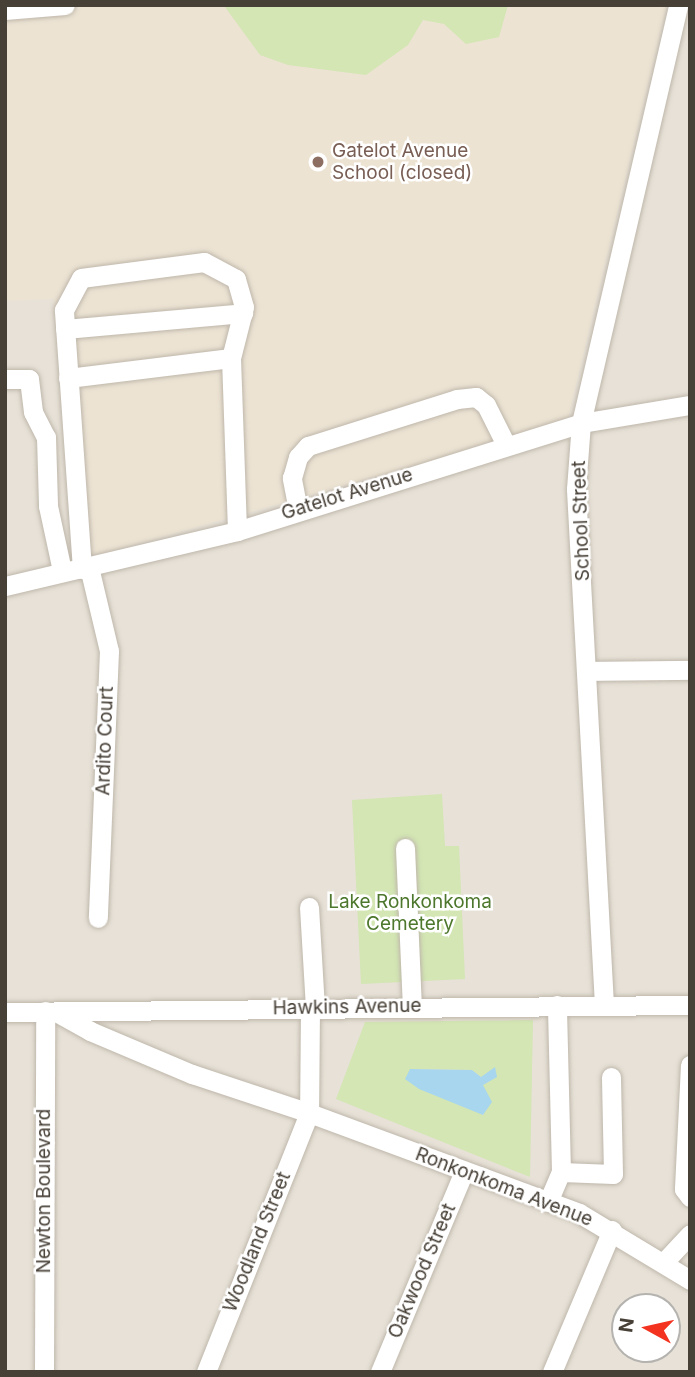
<!DOCTYPE html>
<style>
body{margin:0}
#map{position:relative;width:695px;height:1377px;overflow:hidden;background:#f4efe8;font-family:Inter,sans-serif}
div>[style]{position:absolute}
.residential>*{inset:0;background:#e7e1d7}
.education>*{inset:0;background:#ece3d3}
.green>*{inset:0;background:#d3e6b3}
.water>*{inset:0;background:#a7d6ee}
.roads{filter:drop-shadow(0 0 2px #bfb7ab) drop-shadow(0 0 2px #bfb7ab)}
.minor>*{height:19px;margin:-9.5px;padding:0 9.5px;transform-origin:9.5px;border-radius:9.5px;background:#fff}
.dots>*{width:19px;height:19px;translate:-50% -50%;box-sizing:border-box;border:4px solid #fff;border-radius:50%}
span{translate:-50% -50%;white-space:nowrap;text-align:center;line-height:1.15;-webkit-text-stroke:5px #fff;paint-order:stroke}
.education-label{font-size:19px;color:#785e54}
.left{translate:0 -50%;text-align:left}
.street-label{font-size:19px;color:#474037}
.park-label{font-size:19px;color:#4d772c}
.frame{position:absolute;inset:0;border:7px solid #474037;pointer-events:none}
.north{position:absolute;left:611px;top:1293px;width:70px;height:70px;box-sizing:border-box;background:#fff;border:2px solid #b5b3af;border-radius:50%;rotate:278deg;font-size:19px;font-weight:700;line-height:28px;text-align:center;color:#474037}
.north::after{content:'';display:block;margin:auto;width:24px;height:32px;background:#f33220;clip-path:polygon(50% 0,100% 100%,50% 72%,0 100%)}
</style>
<div id="map">
<div class="residential">
<div style="clip-path:polygon(evenodd,5px 5px,690px 5px,690px 1372px,5px 1372px,5px 5px,625px 1307px,667px 1307px,667px 1349px,625px 1349px,625px 1307px)"></div>
</div>
<div class="education">
<div style="clip-path:polygon(5px 5px,667px 5px,567px 423px,76px 561px,54px 299px,5px 301px)"></div>
</div>
<div class="green">
<div style="clip-path:polygon(210px 5px,508px 5px,499px 37px,466px 44px,444px 24px,423px 20px,408px 45px,366px 75px,288px 65px,260px 55px,225px 7px)"></div>
<div style="clip-path:polygon(442px 794px,445px 846px,459px 846px,465px 979px,361px 984px,352px 800px)"></div>
<div style="clip-path:polygon(evenodd,533px 1020px,530px 1177px,336px 1099px,365px 1022px,533px 1020px,410px 1069px,472px 1070px,481px 1077px,487px 1076px,489px 1082px,483px 1084px,484px 1115px,441px 1096px,410px 1069px)"></div>
</div>
<div class="water">
<div style="clip-path:polygon(495px 1067px,497px 1077px,483px 1085px,492px 1102px,483px 1115px,419px 1089px,405px 1079px,410px 1069px,472px 1070px,481px 1077px)"></div>
</div>
<div class="roads">
<div class="minor">
<div style="left:5px;top:10px;width:60px;rotate:-4.8deg"></div>
<div style="left:65px;top:329px;width:179px;rotate:-5.1deg"></div>
<div style="left:68px;top:378px;width:164px;rotate:-7deg"></div>
<div style="left:5px;top:379px;width:24px"></div>
<div style="left:29px;top:379px;width:33px;rotate:83deg"></div>
<div style="left:33px;top:412px;width:28px;rotate:63deg"></div>
<div style="left:46px;top:437px;width:69px;rotate:88.3deg"></div>
<div style="left:48px;top:506px;width:66px;rotate:77.8deg"></div>
<div style="left:298px;top:510px;width:33px;rotate:-101deg"></div>
<div style="left:292px;top:478px;width:22px;rotate:-74deg"></div>
<div style="left:298px;top:457px;width:15px;rotate:-48deg"></div>
<div style="left:308px;top:446px;width:156px;rotate:-17.5deg"></div>
<div style="left:457px;top:399px;width:19px;rotate:-6deg"></div>
<div style="left:476px;top:397px;width:13px;rotate:39deg"></div>
<div style="left:486px;top:405px;width:45px;rotate:63.4deg"></div>
<div style="left:89px;top:567px;width:86px;rotate:76.6deg"></div>
<div style="left:109px;top:651px;width:267px;rotate:92.4deg"></div>
<div style="left:82px;top:569px;width:260px;rotate:-94deg"></div>
<div style="left:64px;top:310px;width:36px;rotate:-62deg"></div>
<div style="left:81px;top:278px;width:124px;rotate:-7.4deg"></div>
<div style="left:204px;top:262px;width:36px;rotate:28deg"></div>
<div style="left:236px;top:279px;width:29px;rotate:74deg"></div>
<div style="left:244px;top:307px;width:53px;rotate:104.3deg"></div>
<div style="left:231px;top:358px;width:173px;rotate:88deg"></div>
<div style="left:5px;top:586px;width:238px;rotate:-13.3deg"></div>
<div style="left:237px;top:531px;width:361px;rotate:-17.4deg"></div>
<div style="left:581px;top:423px;width:110px;rotate:-9.4deg"></div>
<div style="left:588px;top:671px;width:102px;rotate:-0.6deg"></div>
<div style="left:405px;top:848px;width:158px;rotate:87.5deg"></div>
<div style="left:309px;top:907px;width:101px;rotate:86.6deg"></div>
<div style="left:604px;top:1005px;width:517px;rotate:-93.11deg"></div>
<div style="left:576px;top:489px;width:66px;rotate:-85.7deg"></div>
<div style="left:581px;top:423px;width:429px;rotate:-76.9deg"></div>
<div style="left:310px;top:1008px;width:105px;rotate:90.5deg"></div>
<div style="left:309px;top:1113px;width:288px;rotate:20.3deg"></div>
<div style="left:579px;top:1213px;width:130px;rotate:31.1deg"></div>
<div style="left:5px;top:1012px;width:685px;rotate:-0.59deg"></div>
<div style="left:56px;top:1012px;width:39px;rotate:29deg"></div>
<div style="left:90px;top:1031px;width:111px;rotate:22.9deg"></div>
<div style="left:192px;top:1074px;width:123px;rotate:18.4deg"></div>
<div style="left:309px;top:1113px;width:279px;rotate:111.7deg"></div>
<div style="left:690px;top:1065px;width:124px;rotate:92.8deg"></div>
<div style="left:684px;top:1189px;width:10px;rotate:53deg"></div>
<div style="left:561px;top:1172px;width:52px;rotate:2.2deg"></div>
<div style="left:613px;top:1174px;width:97px;rotate:-91.2deg"></div>
<div style="left:548px;top:1202px;width:33px;rotate:-67deg"></div>
<div style="left:561px;top:1172px;width:167px;rotate:-91.4deg"></div>
<div style="left:664px;top:1262px;width:38px;rotate:-47deg"></div>
<div style="left:44px;top:1372px;width:361px;rotate:-89.8deg"></div>
<div style="left:380px;top:1372px;width:218px;rotate:-67.3deg"></div>
<div style="left:552px;top:1372px;width:154px;rotate:-67.1deg"></div>
</div>
</div>
<div class="dots">
<div style="left:318px;top:162px;background:#8d6e63"></div>
</div>
<div class="education-label">
<span class="left" style="left:332px;top:162px">Gatelot Avenue<br>School (closed)</span>
</div>
<div class="street-label">
<span style="left:347px;top:494px;rotate:-17deg">Gatelot Avenue</span>
<span style="left:581px;top:521px;rotate:-92deg">School Street</span>
<span style="left:105px;top:741px;rotate:-88deg">Ardito Court</span>
<span style="left:347px;top:1007px;rotate:-1deg">Hawkins Avenue</span>
<span style="left:504px;top:1187px;rotate:21deg">Ronkonkoma Avenue</span>
<span style="left:44px;top:1191px;rotate:-90deg">Newton Boulevard</span>
<span style="left:257px;top:1242px;rotate:-68deg">Woodland Street</span>
<span style="left:422px;top:1271px;rotate:-67deg">Oakwood Street</span>
</div>
<div class="park-label">
<span style="left:410px;top:913px">Lake Ronkonkoma<br>Cemetery</span>
</div>
<div class="frame"></div>
<div class="north">N</div>
</div>
